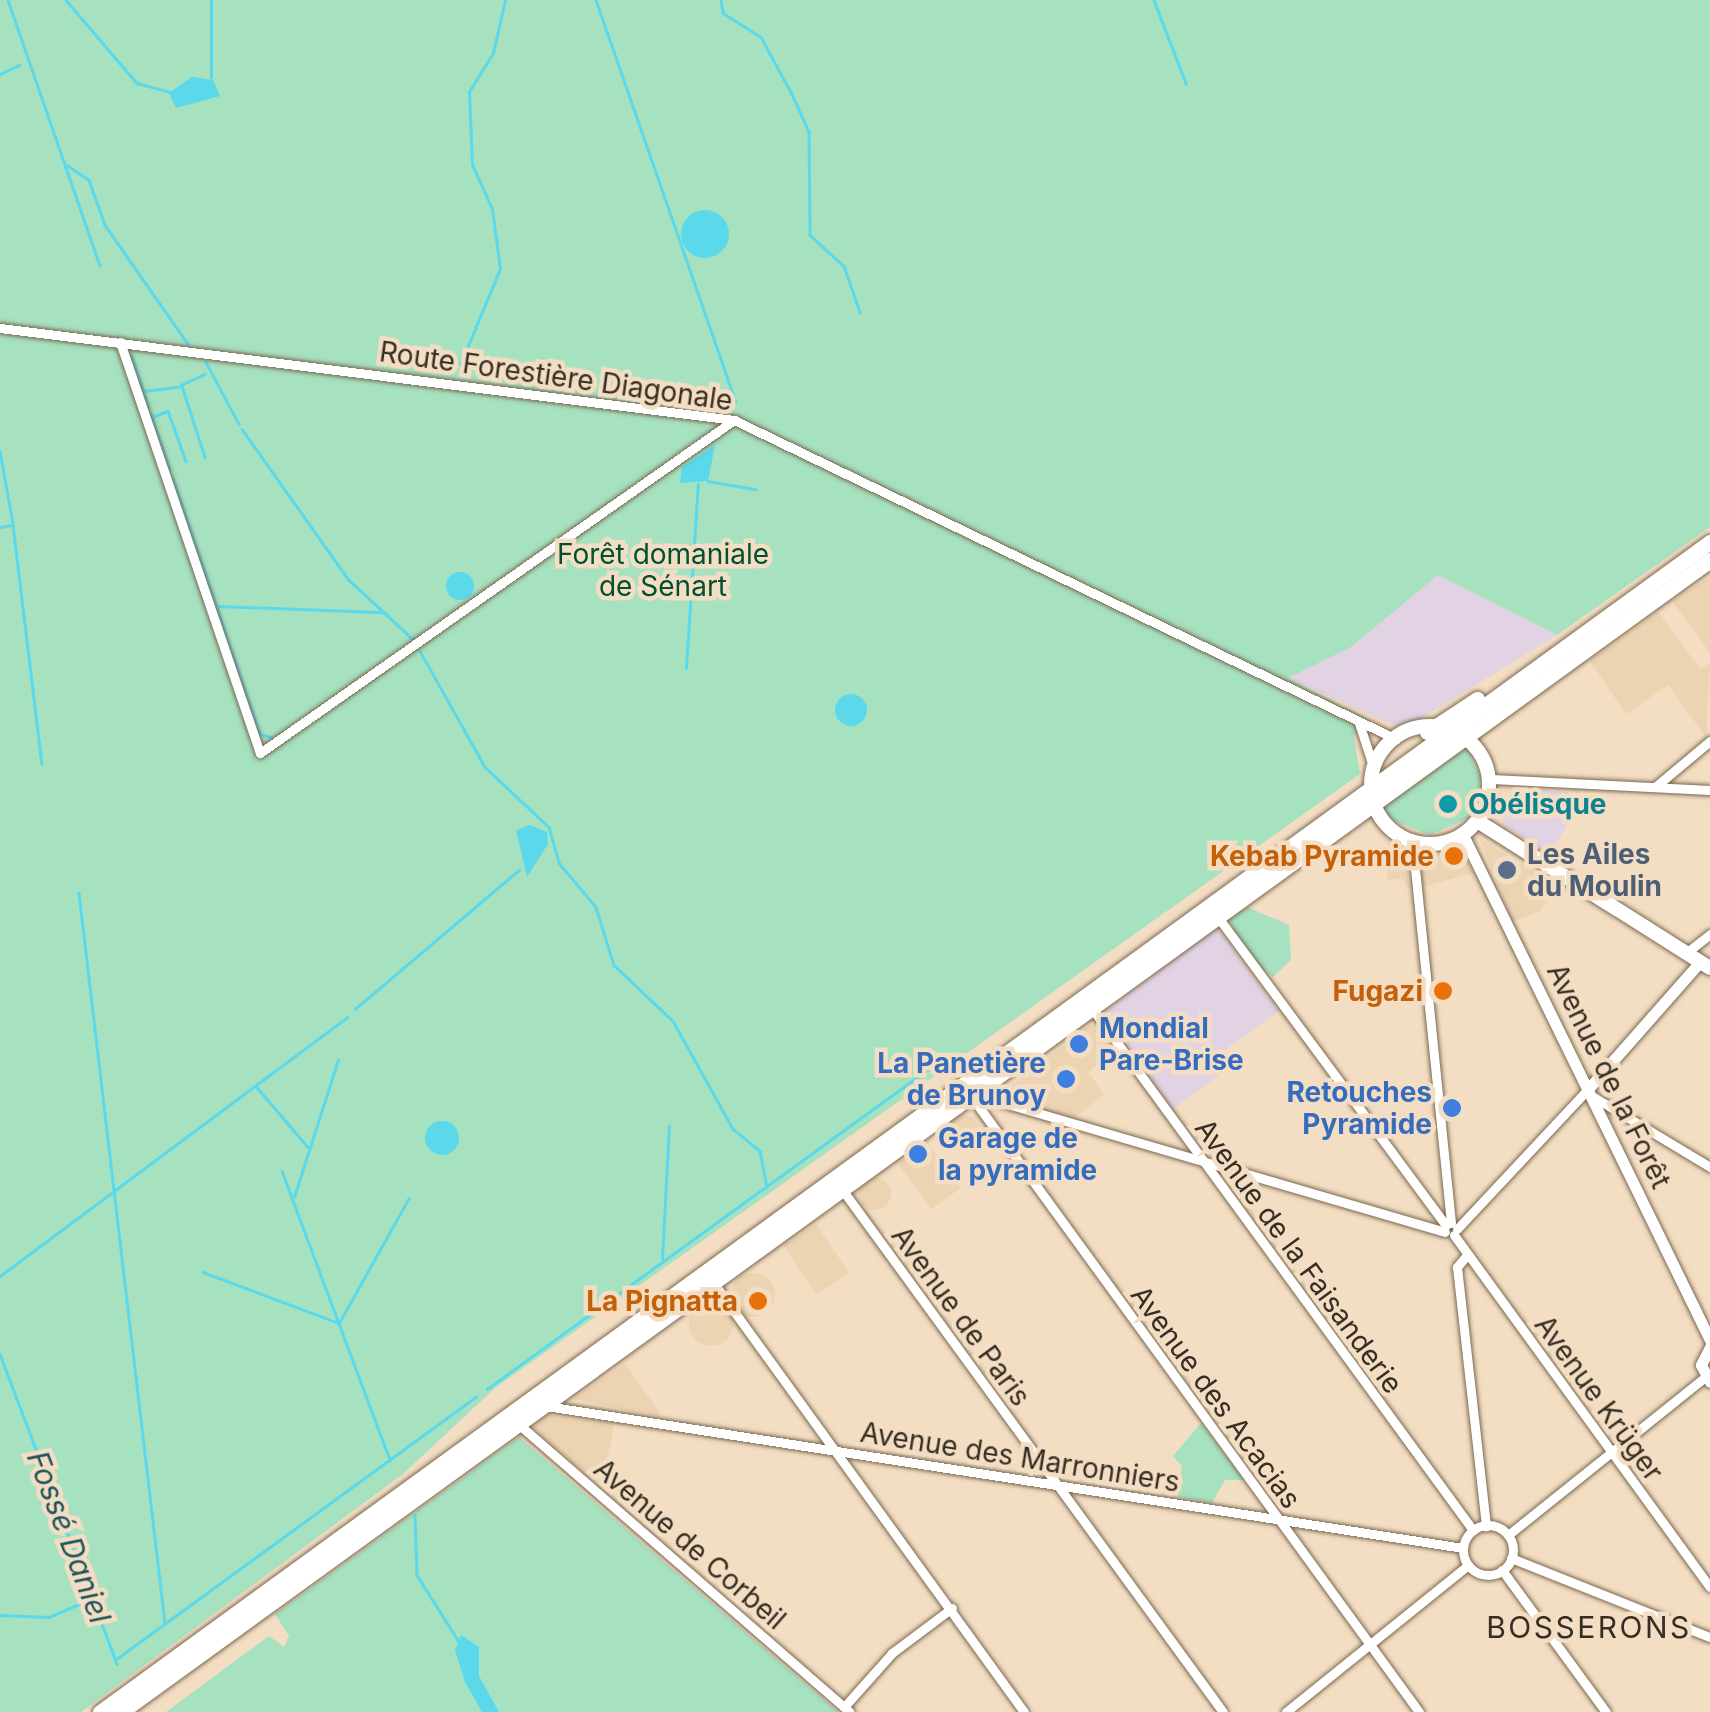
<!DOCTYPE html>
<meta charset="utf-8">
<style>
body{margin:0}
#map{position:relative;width:1710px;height:1712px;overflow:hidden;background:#f3dec3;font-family:Inter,sans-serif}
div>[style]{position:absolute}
.built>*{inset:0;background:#ecd3b2;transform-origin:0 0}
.round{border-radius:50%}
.industrial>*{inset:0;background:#e1d2e4}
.green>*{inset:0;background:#a6e1c0}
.water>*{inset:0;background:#5bd9eb}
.stream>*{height:2.5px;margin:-1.25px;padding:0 1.25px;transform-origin:1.25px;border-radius:1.25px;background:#5bd9eb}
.roads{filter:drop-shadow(0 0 2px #7a6850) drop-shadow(0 0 2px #7a6850)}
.minor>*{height:9px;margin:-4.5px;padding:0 4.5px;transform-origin:4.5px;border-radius:4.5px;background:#fff}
.minor>.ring{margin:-4.5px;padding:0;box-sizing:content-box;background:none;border:9px solid #fff;border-radius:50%}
.tertiary>*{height:11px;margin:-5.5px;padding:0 5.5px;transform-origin:5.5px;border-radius:5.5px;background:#fff}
.secondary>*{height:14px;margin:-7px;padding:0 7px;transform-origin:7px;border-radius:7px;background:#fff}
.secondary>.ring{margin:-7px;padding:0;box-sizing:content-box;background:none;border:14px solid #fff;border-radius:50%}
.primary>*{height:15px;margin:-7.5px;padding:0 7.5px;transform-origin:7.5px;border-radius:7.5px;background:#fff}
.dots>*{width:28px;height:28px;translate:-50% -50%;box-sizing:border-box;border:5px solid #f3dec3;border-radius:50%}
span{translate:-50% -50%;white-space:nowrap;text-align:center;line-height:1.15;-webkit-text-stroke:9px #f3dec3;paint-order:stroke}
.street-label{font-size:28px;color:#362e24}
.park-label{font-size:28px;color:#005032}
.culture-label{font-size:28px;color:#0d838f;font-weight:700}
.left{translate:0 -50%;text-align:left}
.service-label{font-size:28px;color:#4e5e75;font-weight:700}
.food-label{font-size:28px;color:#c56008;font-weight:700}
.right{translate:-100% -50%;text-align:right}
.shop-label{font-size:28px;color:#366cbe;font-weight:700}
.water-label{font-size:30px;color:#1e545c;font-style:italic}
.neighbourhood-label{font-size:30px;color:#362e24;letter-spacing:2.5px}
</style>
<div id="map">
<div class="built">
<div style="clip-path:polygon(1710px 577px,1710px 653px,1672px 601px)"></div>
<div style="clip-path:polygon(1658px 612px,1700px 669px,1710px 663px,1706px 737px,1668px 685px,1626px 714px,1590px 661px)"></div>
<div style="clip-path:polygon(1480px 839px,1559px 886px,1540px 911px,1512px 922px)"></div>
<div style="clip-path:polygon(1388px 842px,1406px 851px,1409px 890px,1402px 878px,1387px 880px)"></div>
<div style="clip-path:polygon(1460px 845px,1473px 873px,1422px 887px,1419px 852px)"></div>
<div style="clip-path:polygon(1091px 1024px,1113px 1052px,1088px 1072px,1104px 1094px,1073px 1119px,1000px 1095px)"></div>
<div class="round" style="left:947px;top:1115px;width:32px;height:32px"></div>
<div style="left:927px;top:1142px;width:57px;height:36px;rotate:54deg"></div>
<div class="round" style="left:859px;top:1178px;width:32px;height:32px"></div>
<div style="left:816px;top:1224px;width:59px;height:39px;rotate:56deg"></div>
<div class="round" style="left:731px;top:1273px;width:44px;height:44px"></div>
<div class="round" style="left:689px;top:1302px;width:44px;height:44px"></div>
<div style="clip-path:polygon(625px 1363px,661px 1415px,659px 1417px,573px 1399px)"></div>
<div style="clip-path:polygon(545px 1415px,614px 1423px,609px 1454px,590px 1478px,533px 1427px)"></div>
</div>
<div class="industrial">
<div style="clip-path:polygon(1438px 575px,1557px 635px,1404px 729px,1287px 678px,1351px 647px)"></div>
<div style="clip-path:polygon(1513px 789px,1568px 792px,1567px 825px,1549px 854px,1502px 824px)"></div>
<div style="clip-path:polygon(1217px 928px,1279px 1011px,1221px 1053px,1232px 1066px,1172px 1109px,1106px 1011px)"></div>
</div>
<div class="green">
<div style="clip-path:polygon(0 0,1710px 0,1710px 527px,1557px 635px,1438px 575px,1351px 647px,1288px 678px,1370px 720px,1354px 736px,1360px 774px,495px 1388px,403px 1474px,81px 1712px,0 1712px)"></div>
<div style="clip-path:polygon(1466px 746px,1482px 779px,1469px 818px,1430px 835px,1389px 819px,1383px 806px)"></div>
<div style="clip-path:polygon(1247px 907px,1289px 925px,1291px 960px,1273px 977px,1240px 950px,1230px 918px)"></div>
<div style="clip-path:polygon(1201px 1423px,1244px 1480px,1225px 1480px,1212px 1503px,1178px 1497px,1182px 1466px,1173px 1456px)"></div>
<div style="clip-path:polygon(519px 1437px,838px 1712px,166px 1712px,269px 1636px,284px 1647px,289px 1636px,275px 1614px)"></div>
</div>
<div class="water">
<div style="clip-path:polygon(192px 77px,213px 80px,220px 96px,176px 108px,169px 93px)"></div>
<div class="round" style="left:681px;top:210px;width:48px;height:48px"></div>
<div style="clip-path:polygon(715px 445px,708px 481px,680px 483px,682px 467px)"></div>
<div class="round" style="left:446px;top:572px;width:28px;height:28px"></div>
<div class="round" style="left:835px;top:694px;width:32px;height:32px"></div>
<div style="clip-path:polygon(530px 825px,547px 832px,548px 844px,527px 877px,516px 830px)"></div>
<div class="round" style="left:425px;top:1121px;width:34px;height:34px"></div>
<div style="clip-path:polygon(461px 1635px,479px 1647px,479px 1676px,499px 1712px,482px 1712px,465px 1682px,455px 1650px)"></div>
</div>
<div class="stream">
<div style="left:8px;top:0;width:281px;rotate:70.9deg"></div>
<div style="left:66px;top:0;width:109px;rotate:49.5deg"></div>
<div style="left:137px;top:83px;width:34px;rotate:15deg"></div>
<div style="left:596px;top:0;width:425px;rotate:70.8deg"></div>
<div style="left:721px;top:0;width:13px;rotate:81deg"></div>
<div style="left:723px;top:13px;width:45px;rotate:32.3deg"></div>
<div style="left:761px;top:37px;width:65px;rotate:61.5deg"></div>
<div style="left:792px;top:94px;width:42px;rotate:65.9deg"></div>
<div style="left:809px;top:132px;width:103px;rotate:89.4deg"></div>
<div style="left:810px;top:235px;width:46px;rotate:42.4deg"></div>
<div style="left:844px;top:266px;width:49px;rotate:70.8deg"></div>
<div style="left:1154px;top:0;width:89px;rotate:68.9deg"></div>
<div style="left:0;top:74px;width:21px;rotate:-25deg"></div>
<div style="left:211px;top:78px;width:78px;rotate:-90deg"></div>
<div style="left:67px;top:165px;width:27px;rotate:34deg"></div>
<div style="left:89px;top:180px;width:48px;rotate:70.4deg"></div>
<div style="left:105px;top:225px;width:145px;rotate:55.1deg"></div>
<div style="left:132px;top:356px;width:54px;rotate:71.6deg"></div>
<div style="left:206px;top:362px;width:70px;rotate:62deg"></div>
<div style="left:460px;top:365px;width:104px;rotate:-67.4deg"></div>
<div style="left:500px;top:269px;width:61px;rotate:-97.6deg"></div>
<div style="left:492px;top:209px;width:48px;rotate:-114.4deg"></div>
<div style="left:472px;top:165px;width:73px;rotate:-92.4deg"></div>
<div style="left:469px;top:92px;width:46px;rotate:-58.4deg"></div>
<div style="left:493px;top:53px;width:54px;rotate:-77.2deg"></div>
<div style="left:181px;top:385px;width:26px;rotate:-25deg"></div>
<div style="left:144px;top:391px;width:38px;rotate:-7deg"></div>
<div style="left:182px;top:386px;width:75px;rotate:72.1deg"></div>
<div style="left:151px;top:414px;width:58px;rotate:70.9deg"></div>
<div style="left:152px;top:417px;width:17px;rotate:-21deg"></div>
<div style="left:168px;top:411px;width:53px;rotate:70.2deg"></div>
<div style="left:242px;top:429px;width:185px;rotate:54.7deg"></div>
<div style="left:349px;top:580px;width:87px;rotate:42.7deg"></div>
<div style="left:0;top:451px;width:73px;rotate:79.8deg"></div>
<div style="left:173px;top:478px;width:270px;rotate:71.2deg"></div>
<div style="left:260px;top:734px;width:11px;rotate:15deg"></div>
<div style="left:708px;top:481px;width:48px;rotate:9.7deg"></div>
<div style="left:0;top:527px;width:13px;rotate:-9deg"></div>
<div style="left:13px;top:525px;width:240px;rotate:83.1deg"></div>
<div style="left:217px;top:606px;width:167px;rotate:2.1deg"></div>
<div style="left:420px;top:651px;width:133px;rotate:60.7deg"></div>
<div style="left:485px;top:767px;width:88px;rotate:43.2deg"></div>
<div style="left:549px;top:827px;width:37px;rotate:74deg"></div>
<div style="left:559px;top:863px;width:57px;rotate:49.9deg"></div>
<div style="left:596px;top:907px;width:61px;rotate:72.8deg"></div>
<div style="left:614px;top:965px;width:81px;rotate:43.5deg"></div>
<div style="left:673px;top:1021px;width:124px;rotate:60.9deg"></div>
<div style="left:733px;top:1129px;width:35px;rotate:39deg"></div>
<div style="left:760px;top:1151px;width:36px;rotate:79deg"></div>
<div style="left:686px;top:668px;width:184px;rotate:-86.3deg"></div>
<div style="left:79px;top:893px;width:735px;rotate:83.28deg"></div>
<div style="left:355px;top:1009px;width:215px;rotate:-40.3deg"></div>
<div style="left:256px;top:1086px;width:80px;rotate:49.6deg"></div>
<div style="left:282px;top:1171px;width:309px;rotate:69.5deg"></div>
<div style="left:294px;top:1197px;width:144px;rotate:-72.2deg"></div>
<div style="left:662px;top:1259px;width:133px;rotate:-87deg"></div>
<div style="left:203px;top:1272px;width:145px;rotate:20.6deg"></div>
<div style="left:339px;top:1323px;width:143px;rotate:-60.8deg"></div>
<div style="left:0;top:1276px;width:433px;rotate:-36.7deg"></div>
<div style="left:0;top:1354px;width:331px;rotate:69.3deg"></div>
<div style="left:487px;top:1389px;width:571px;rotate:-35.95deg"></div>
<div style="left:415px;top:1515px;width:60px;rotate:88.1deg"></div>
<div style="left:417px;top:1575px;width:77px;rotate:57.8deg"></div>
<div style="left:0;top:1615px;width:49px;rotate:2.3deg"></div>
<div style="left:49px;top:1617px;width:46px;rotate:-23.2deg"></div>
<div style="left:115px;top:1660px;width:447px;rotate:-36.1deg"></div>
</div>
<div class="roads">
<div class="minor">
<div style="left:0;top:328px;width:740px;rotate:7.14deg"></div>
<div style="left:734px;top:420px;width:735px;rotate:25.73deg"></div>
<div style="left:120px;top:342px;width:434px;rotate:71.2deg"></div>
<div style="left:260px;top:753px;width:579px;rotate:-35.09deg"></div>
<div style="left:1359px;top:723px;width:40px;rotate:72deg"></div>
<div style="left:1492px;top:779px;width:218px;rotate:2.9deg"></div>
<div style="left:1655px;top:787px;width:72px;rotate:-39.9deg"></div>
<div style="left:1412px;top:839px;width:386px;rotate:84.2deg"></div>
<div style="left:1217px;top:916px;width:385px;rotate:53.5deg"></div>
<div style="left:1686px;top:953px;width:31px;rotate:-38deg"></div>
<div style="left:1091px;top:1007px;width:648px;rotate:53.86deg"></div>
<div style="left:1592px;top:1096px;width:138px;rotate:31deg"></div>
<div style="left:987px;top:1098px;width:477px;rotate:16.3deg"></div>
<div style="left:979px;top:1107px;width:748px;rotate:53.97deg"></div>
<div style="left:841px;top:1188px;width:648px;rotate:53.91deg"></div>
<div style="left:1457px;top:1229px;width:192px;rotate:-46.9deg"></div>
<div style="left:1454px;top:1235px;width:435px;rotate:54deg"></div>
<div style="left:1467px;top:1255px;width:16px;rotate:130deg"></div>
<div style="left:1457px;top:1267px;width:261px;rotate:83.6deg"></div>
<div style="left:712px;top:1281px;width:532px;rotate:54.1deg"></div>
<div style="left:546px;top:1406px;width:928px;rotate:8.8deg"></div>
<div style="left:516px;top:1422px;width:442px;rotate:41deg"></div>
<div class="ring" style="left:1463px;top:1525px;width:41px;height:41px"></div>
<div style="left:1508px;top:1535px;width:253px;rotate:-38.7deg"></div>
<div style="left:1511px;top:1558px;width:214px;rotate:21.7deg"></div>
<div style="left:1502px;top:1570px;width:176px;rotate:53.8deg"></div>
<div style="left:844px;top:1707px;width:72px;rotate:-48.4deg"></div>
<div style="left:892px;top:1653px;width:75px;rotate:-36.9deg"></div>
<div style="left:1286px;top:1712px;width:234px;rotate:-38.9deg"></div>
</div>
<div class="tertiary">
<div style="left:1463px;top:835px;width:562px;rotate:63.94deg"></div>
<div style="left:1588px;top:1089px;width:169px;rotate:-48.6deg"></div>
<div style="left:1710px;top:1347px;width:20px;rotate:117deg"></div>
<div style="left:1701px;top:1365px;width:19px;rotate:62deg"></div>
</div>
<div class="secondary">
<div class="ring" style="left:1371px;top:726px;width:104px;height:104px"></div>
<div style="left:1479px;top:822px;width:273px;rotate:32.3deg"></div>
</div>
<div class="primary">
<div style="left:1427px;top:732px;width:60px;rotate:-33.4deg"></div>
<div style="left:100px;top:1712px;width:1990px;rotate:-36.01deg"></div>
<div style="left:121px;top:1712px;width:1963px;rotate:-35.94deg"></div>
</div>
</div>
<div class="dots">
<div style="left:1448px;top:804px;background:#0f9aa8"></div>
<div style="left:1454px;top:856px;background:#e8710a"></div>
<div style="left:1507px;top:870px;background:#5c6f8a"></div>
<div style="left:1443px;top:991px;background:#e8710a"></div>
<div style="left:1079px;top:1044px;background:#3f7fe0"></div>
<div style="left:1066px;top:1079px;background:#3f7fe0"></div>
<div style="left:1452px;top:1108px;background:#3f7fe0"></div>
<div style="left:918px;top:1154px;background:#3f7fe0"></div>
<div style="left:758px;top:1301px;background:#e8710a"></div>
</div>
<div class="street-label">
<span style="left:556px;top:376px;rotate:8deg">Route Forestière Diagonale</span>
<span style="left:1609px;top:1076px;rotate:64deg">Avenue de la Forêt</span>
<span style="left:1299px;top:1256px;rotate:54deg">Avenue de la Faisanderie</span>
<span style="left:961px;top:1316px;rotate:54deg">Avenue de Paris</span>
<span style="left:1216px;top:1397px;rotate:54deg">Avenue des Acacias</span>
<span style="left:1599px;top:1398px;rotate:54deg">Avenue Krüger</span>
<span style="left:1020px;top:1457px;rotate:9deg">Avenue des Marronniers</span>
<span style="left:690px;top:1544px;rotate:41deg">Avenue de Corbeil</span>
</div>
<div class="park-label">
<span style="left:663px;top:570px">Forêt domaniale<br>de Sénart</span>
</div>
<div class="culture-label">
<span class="left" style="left:1468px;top:804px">Obélisque</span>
</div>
<div class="service-label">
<span class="left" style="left:1527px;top:870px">Les Ailes<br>du Moulin</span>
</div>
<div class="food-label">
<span class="right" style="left:1434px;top:856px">Kebab Pyramide</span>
<span class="right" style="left:1423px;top:991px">Fugazi</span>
<span class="right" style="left:738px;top:1301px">La Pignatta</span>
</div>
<div class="shop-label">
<span class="left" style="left:1099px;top:1044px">Mondial<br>Pare-Brise</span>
<span class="right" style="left:1046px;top:1079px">La Panetière<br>de Brunoy</span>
<span class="right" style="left:1432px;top:1108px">Retouches<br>Pyramide</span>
<span class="left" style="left:938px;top:1154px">Garage de<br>la pyramide</span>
</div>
<div class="water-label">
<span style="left:69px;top:1537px;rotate:69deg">Fossé Daniel</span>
</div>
<div class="neighbourhood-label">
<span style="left:1589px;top:1627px">BOSSERONS</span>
</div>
</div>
